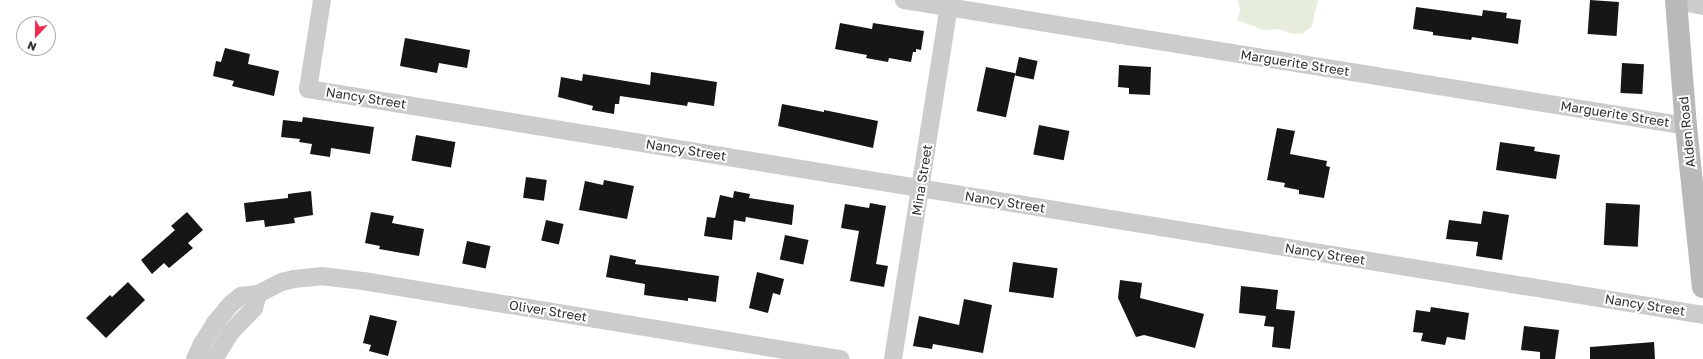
<!DOCTYPE html>
<style>
body{margin:0}
#map{position:relative;width:1703px;height:359px;overflow:hidden;background:#fff;font-family:"Golos Text",sans-serif}
div>[style]{position:absolute}
.green>*{inset:0;background:#e7eddd}
.building>*{inset:0;background:#161616;transform-origin:0 0}
.minor>*{height:18px;margin:-9px;padding:0 9px;transform-origin:9px;border-radius:9px;background:#ccc}
.secondary>*{height:22px;margin:-11px;padding:0 11px;transform-origin:11px;border-radius:11px;background:#b9b9b9}
span{translate:-50% -50%;white-space:nowrap;text-align:center;line-height:1.15;-webkit-text-stroke:4px #fff;paint-order:stroke}
.street-label{font-size:13px;color:#2f2f2f}
.north{position:absolute;left:16px;top:16px;width:40px;height:40px;box-sizing:border-box;background:#fff;border:1px solid #acacac;border-radius:50%;rotate:202deg;font-size:11px;font-weight:700;line-height:16px;text-align:center;color:#2f2f2f}
.north::after{content:'';display:block;margin:auto;width:14px;height:18px;background:#ea2d50;clip-path:polygon(50% 0,100% 100%,50% 72%,0 100%)}
</style>
<div id="map">
<div class="green">
<div style="clip-path:polygon(1238px 0,1318px 0,1312px 26px,1302px 34px,1290px 33px,1278px 29px,1264px 30px,1237px 20px,1240px 11px)"></div>
</div>
<div class="building">
<div style="left:1590px;top:0;width:29px;height:34px;rotate:4deg"></div>
<div style="clip-path:polygon(1416px 7px,1482px 16px,1483px 10px,1507px 13px,1506px 18px,1521px 20px,1518px 44px,1472px 37px,1471px 40px,1433px 35px,1433px 32px,1413px 29px)"></div>
<div style="clip-path:polygon(840px 23px,872px 29px,873px 23px,924px 31px,921px 50px,916px 49px,916px 52px,913px 52px,911px 62px,889px 58px,888px 62px,866px 58px,867px 55px,835px 49px)"></div>
<div style="clip-path:polygon(405px 38px,470px 50px,467px 68px,439px 63px,437px 73px,400px 66px)"></div>
<div style="clip-path:polygon(225px 48px,250px 54px,248px 64px,279px 71px,274px 96px,232px 86px,234px 81px,213px 76px,216px 61px,221px 62px)"></div>
<div style="left:1019px;top:57px;width:19px;height:19px;rotate:12deg"></div>
<div style="left:1622px;top:63px;width:22px;height:30px;rotate:3deg"></div>
<div style="clip-path:polygon(1119px 65px,1151px 67px,1150px 95px,1129px 94px,1129px 88px,1118px 87px)"></div>
<div style="left:986px;top:67px;width:30px;height:45px;rotate:12deg"></div>
<div style="clip-path:polygon(651px 72px,717px 82px,714px 106px,688px 102px,687px 106px,620px 96px,619px 104px,615px 104px,614px 114px,592px 110px,593px 106px,558px 97px,561px 77px,582px 81px,583px 74px,650px 85px)"></div>
<div style="clip-path:polygon(782px 104px,824px 112px,824px 110px,878px 121px,873px 148px,778px 126px)"></div>
<div style="clip-path:polygon(303px 117px,374px 127px,370px 154px,331px 148px,330px 157px,310px 154px,312px 144px,299px 142px,300px 139px,281px 137px,283px 120px,302px 122px)"></div>
<div style="left:1039px;top:125px;width:31px;height:30px;rotate:11deg"></div>
<div style="clip-path:polygon(1277px 128px,1295px 131px,1290px 154px,1327px 161px,1326px 166px,1330px 167px,1324px 198px,1299px 194px,1299px 190px,1284px 187px,1285px 183px,1267px 180px)"></div>
<div style="left:416px;top:135px;width:40px;height:26px;rotate:10deg"></div>
<div style="clip-path:polygon(1500px 142px,1535px 147px,1534px 151px,1560px 155px,1556px 179px,1496px 170px)"></div>
<div style="left:526px;top:177px;width:21px;height:21px;rotate:8deg"></div>
<div style="clip-path:polygon(604px 180px,634px 186px,627px 219px,579px 210px,585px 181px,603px 185px)"></div>
<div style="clip-path:polygon(311px 191px,313px 215px,294px 218px,295px 223px,265px 227px,264px 220px,246px 222px,244px 203px,288px 198px,288px 194px)"></div>
<div style="clip-path:polygon(734px 191px,750px 194px,749px 198px,794px 205px,792px 225px,746px 217px,745px 222px,734px 220px,732px 240px,704px 236px,707px 217px,715px 218px,720px 195px,733px 198px)"></div>
<div style="clip-path:polygon(870px 203px,886px 206px,876px 264px,888px 266px,884px 287px,850px 281px,859px 231px,841px 228px,845px 204px,869px 208px)"></div>
<div style="left:1606px;top:203px;width:34px;height:42px;rotate:3deg"></div>
<div style="clip-path:polygon(1483px 211px,1509px 215px,1502px 260px,1476px 256px,1478px 242px,1446px 239px,1449px 220px,1481px 224px)"></div>
<div style="clip-path:polygon(187px 212px,203px 230px,188px 243px,193px 248px,169px 268px,164px 263px,152px 274px,141px 260px,175px 230px,171px 226px)"></div>
<div style="clip-path:polygon(371px 212px,394px 216px,392px 223px,424px 229px,419px 256px,379px 249px,380px 246px,365px 243px)"></div>
<div style="left:546px;top:220px;width:18px;height:21px;rotate:13deg"></div>
<div style="left:785px;top:235px;width:24px;height:25px;rotate:12deg"></div>
<div style="left:467px;top:241px;width:24px;height:23px;rotate:12deg"></div>
<div style="clip-path:polygon(610px 255px,636px 260px,635px 264px,719px 276px,716px 302px,688px 298px,688px 301px,644px 295px,645px 284px,606px 277px)"></div>
<div style="left:1013px;top:262px;width:45px;height:30px;rotate:8deg"></div>
<div style="clip-path:polygon(757px 272px,784px 279px,780px 295px,773px 293px,768px 313px,749px 308px)"></div>
<div style="clip-path:polygon(1120px 280px,1142px 283px,1140px 298px,1204px 314px,1195px 348px,1144px 335px,1136px 337px,1118px 298px)"></div>
<div style="clip-path:polygon(128px 282px,145px 300px,106px 338px,86px 318px,110px 295px,112px 297px)"></div>
<div style="clip-path:polygon(1241px 286px,1278px 290px,1276px 309px,1295px 311px,1290px 349px,1272px 347px,1274px 327px,1264px 326px,1266px 316px,1239px 313px)"></div>
<div style="clip-path:polygon(964px 299px,992px 305px,983px 353px,933px 344px,932px 349px,913px 346px,919px 316px,959px 325px)"></div>
<div style="clip-path:polygon(1431px 307px,1469px 313px,1465px 340px,1447px 337px,1445px 345px,1421px 341px,1423px 333px,1413px 332px,1416px 310px,1430px 312px)"></div>
<div style="clip-path:polygon(370px 315px,397px 321px,388px 356px,369px 351px,371px 345px,363px 343px)"></div>
<div style="clip-path:polygon(1524px 326px,1559px 330px,1555px 359px,1540px 359px,1540px 352px,1521px 350px)"></div>
<div style="clip-path:polygon(1654px 342px,1655px 359px,1590px 359px,1590px 347px)"></div>
</div>
<div class="minor">
<div style="left:322px;top:0;width:90px;rotate:98.9deg"></div>
<div style="left:308px;top:89px;width:1413px;rotate:9.2deg"></div>
<div style="left:904px;top:0;width:792px;rotate:9.15deg"></div>
<div style="left:1677px;top:1px;width:26px;rotate:11deg"></div>
<div style="left:195px;top:359px;width:17px;rotate:-65deg"></div>
<div style="left:202px;top:344px;width:25px;rotate:-58deg"></div>
<div style="left:215px;top:323px;width:25px;rotate:-50deg"></div>
<div style="left:231px;top:304px;width:13px;rotate:-39deg"></div>
<div style="left:241px;top:296px;width:17px;rotate:-7deg"></div>
<div style="left:258px;top:294px;width:27px;rotate:-27deg"></div>
<div style="left:282px;top:282px;width:12px;rotate:-14deg"></div>
<div style="left:294px;top:279px;width:27px;rotate:-6deg"></div>
<div style="left:321px;top:276px;width:42px;rotate:6.8deg"></div>
<div style="left:363px;top:281px;width:484px;rotate:9.3deg"></div>
<div style="left:214px;top:359px;width:31px;rotate:-58deg"></div>
<div style="left:230px;top:333px;width:35px;rotate:-46deg"></div>
<div style="left:254px;top:308px;width:15px;rotate:-74deg"></div>
<div style="left:893px;top:359px;width:363px;rotate:-81deg"></div>
</div>
<div class="secondary">
<div style="left:1676px;top:0;width:126px;rotate:85.5deg"></div>
<div style="left:1686px;top:126px;width:162px;rotate:84deg"></div>
</div>
<div class="street-label">
<span style="left:1295px;top:63px;rotate:9deg">Marguerite Street</span>
<span style="left:366px;top:98px;rotate:9deg">Nancy Street</span>
<span style="left:1615px;top:114px;rotate:9deg">Marguerite Street</span>
<span style="left:1687px;top:132px;rotate:-96deg">Alden Road</span>
<span style="left:686px;top:150px;rotate:9deg">Nancy Street</span>
<span style="left:922px;top:180px;rotate:-81deg">Mina Street</span>
<span style="left:1005px;top:202px;rotate:9deg">Nancy Street</span>
<span style="left:1325px;top:254px;rotate:9deg">Nancy Street</span>
<span style="left:1645px;top:305px;rotate:9deg">Nancy Street</span>
<span style="left:548px;top:311px;rotate:9deg">Oliver Street</span>
</div>
<div class="north">N</div>
</div>
